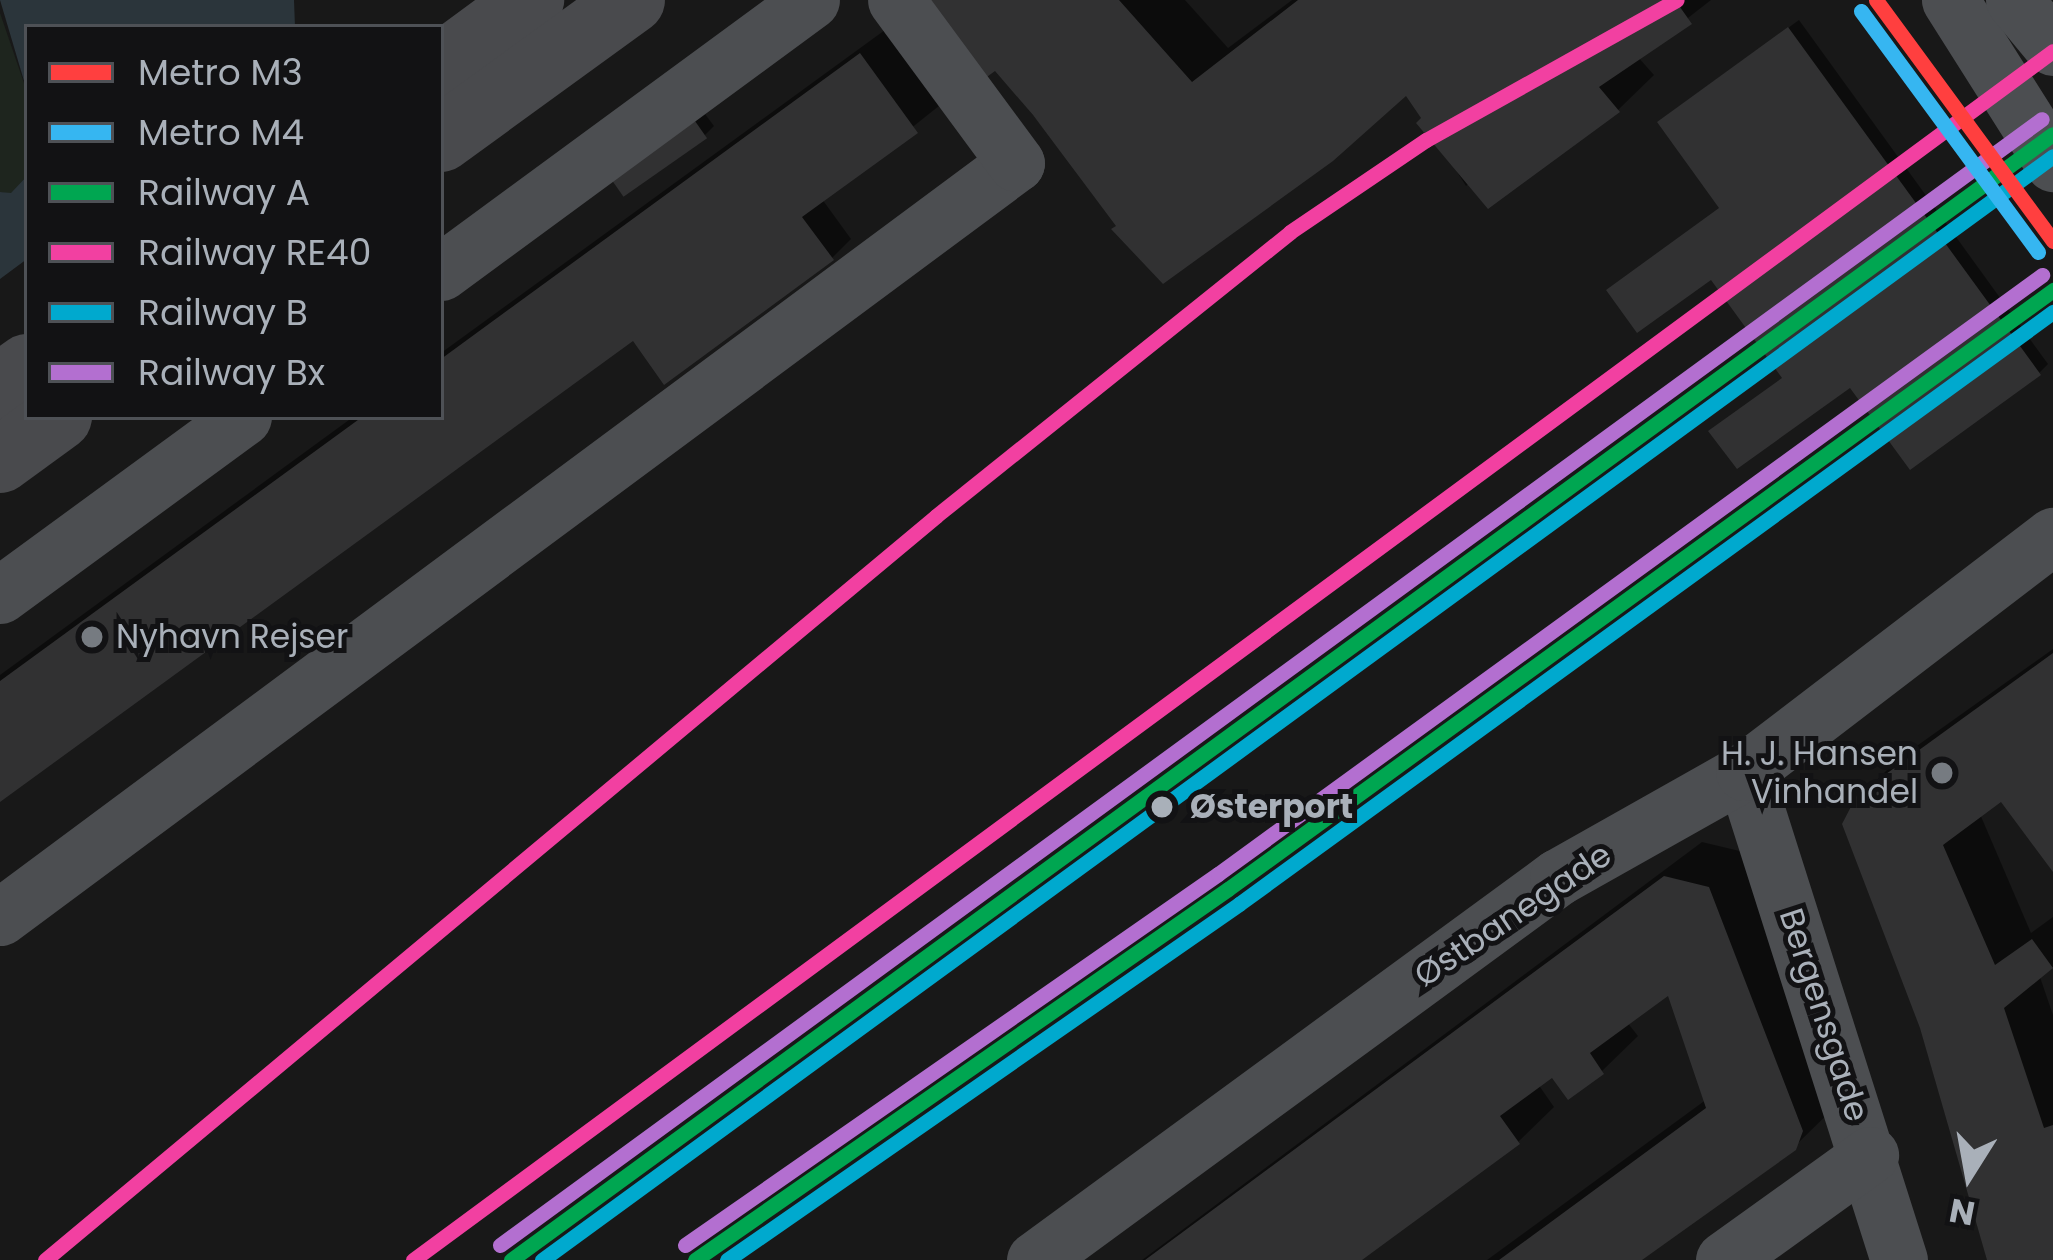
<!DOCTYPE html>
<meta charset="utf-8">
<style>
body{margin:0}
#map{position:relative;width:2053px;height:1260px;overflow:hidden;background:#181818;font-family:Poppins,sans-serif}
div>[style]{position:absolute}
.green>*{inset:0;background:#1e251e}
.water>*{inset:0;background:#2b353b}
.shadow>*{inset:0;background:#0007}
.building>*{inset:0;background:#313132;transform-origin:0 0}
.minor>*{height:57px;margin:-28.5px;padding:0 28.5px;transform-origin:28.5px;border-radius:28.5px;background:#4c4e51}
.major>*{height:66px;margin:-33px;padding:0 33px;transform-origin:33px;border-radius:33px;background:#494a4d}
.rail-1>*{height:15px;margin:-7.5px;padding:0 7.5px;transform-origin:7.5px;border-radius:7.5px;background:#00a651}
.rail-2>*{height:15px;margin:-7.5px;padding:0 7.5px;transform-origin:7.5px;border-radius:7.5px;background:#f240a1}
.rail-3>*{height:15px;margin:-7.5px;padding:0 7.5px;transform-origin:7.5px;border-radius:7.5px;background:#00a9ce}
.rail-4>*{height:15px;margin:-7.5px;padding:0 7.5px;transform-origin:7.5px;border-radius:7.5px;background:#b36fd0}
.metro-1>*{height:15px;margin:-7.5px;padding:0 7.5px;transform-origin:7.5px;border-radius:7.5px;background:#ff3f3f}
.metro-2>*{height:15px;margin:-7.5px;padding:0 7.5px;transform-origin:7.5px;border-radius:7.5px;background:#36b6f1}
.dots>*{width:33px;height:33px;translate:-50% -50%;box-sizing:border-box;border:6px solid #121214;border-radius:50%}
span{translate:-50% -50%;white-space:nowrap;text-align:center;line-height:1.15;-webkit-text-stroke:10px #121214;paint-order:stroke}
.poi-label{font-size:33px;color:#a9b0b9}
.left{translate:0 -50%;text-align:left}
.right{translate:-100% -50%;text-align:right}
.stop-label{font-size:33px;color:#a9b0b9;font-weight:700}
.street-label{font-size:33px;color:#a9b0b9}
.legend{position:absolute;left:24px;top:24px;width:420px;height:396px;box-sizing:border-box;background:#121214;border:3px solid #4e5156;margin:0;padding:15px 21px;list-style:none;font-size:36px;color:#a9b0b9}
.legend li{display:flex;align-items:center;gap:24px;height:60px}
.legend b{width:60px;border:3px solid #4e5156}
.north{position:absolute;left:1909px;top:1116px;width:120px;height:120px;-webkit-text-stroke:9px #121214;paint-order:stroke;rotate:191deg;font-size:33px;font-weight:700;line-height:48px;text-align:center;color:#a9b0b9}
.north::after{content:'';display:block;margin:auto;width:42px;height:54px;background:#a9b0b9;clip-path:polygon(50% 0,100% 100%,50% 72%,0 100%)}
</style>
<div id="map">
<div class="green">
<div style="clip-path:polygon(0 13px,27px 92px,27px 176px,11px 194px,0 192px)"></div>
</div>
<div class="water">
<div style="clip-path:polygon(0 0,294px 0,295px 27px,27px 27px,27px 91px)"></div>
<div style="clip-path:polygon(27px 176px,27px 259px,0 279px,0 192px,11px 193px)"></div>
</div>
<div class="shadow">
<div style="clip-path:polygon(924px 0,1185px 0,1228px 48px,1292px 0,1711px 0,1638px 57px,1654px 75px,1618px 110px,1489px 205px,1471px 182px,1466px 186px,1406px 92px,1120px 225px,995px 67px)"></div>
<div style="clip-path:polygon(1799px 20px,2048px 364px,2039px 373px,1850px 384px,1785px 377px,1722px 207px,1670px 113px)"></div>
<div style="clip-path:polygon(889px 27px,944px 102px,822px 199px,851px 239px,832px 258px,633px 337px,0 799px,0 675px,353px 417px,441px 417px,441px 353px)"></div>
<div style="clip-path:polygon(705px 114px,714px 126px,705px 135px,626px 172px)"></div>
<div style="clip-path:polygon(2053px 649px,2053px 867px,2002px 797px,1980px 814px,2031px 933px,2053px 917px,2053px 967px,2040px 977px,2053px 1015px,2053px 1260px,1990px 1260px,1860px 797px,1897px 760px)"></div>
<div style="clip-path:polygon(1702px 842px,1744px 852px,1841px 1101px,1794px 1147px,1637px 1260px,1487px 1260px,1707px 1099px,1670px 991px,1627px 1022px,1638px 1036px,1602px 1071px,1569px 1096px,1553px 1073px,1538px 1084px,1554px 1107px,1518px 1142px,1356px 1260px,1142px 1260px)"></div>
</div>
<div class="building">
<div style="clip-path:polygon(920px 0,1119px 0,1192px 82px,1298px 0,1675px 0,1692px 24px,1599px 87px,1620px 112px,1488px 209px,1416px 123px,1421px 118px,1406px 96px,1333px 161px,1163px 284px,1111px 229px,1116px 226px,1033px 115px,995px 71px,980px 82px)"></div>
<div style="clip-path:polygon(1788px 27px,2041px 375px,1910px 470px,1850px 388px,1737px 469px,1708px 431px,1782px 378px,1759px 346px,1711px 280px,1637px 333px,1606px 290px,1719px 208px,1657px 122px)"></div>
<div style="clip-path:polygon(860px 53px,918px 133px,802px 217px,834px 260px,664px 385px,633px 341px,0 802px,0 681px,362px 417px,441px 417px,441px 359px)"></div>
<div style="left:695px;top:121px;width:21px;height:102px;rotate:55deg"></div>
<div style="clip-path:polygon(2053px 653px,2053px 872px,2001px 802px,1943px 845px,1995px 965px,2032px 939px,2053px 968px,2004px 1008px,2044px 1128px,2053px 1125px,2053px 1260px,1987px 1260px,1920px 1028px,1842px 824px,1857px 795px)"></div>
<div style="clip-path:polygon(1664px 876px,1709px 887px,1803px 1131px,1796px 1150px,1642px 1260px,1499px 1260px,1706px 1108px,1668px 996px,1590px 1053px,1604px 1074px,1568px 1100px,1552px 1078px,1500px 1116px,1520px 1144px,1362px 1260px,1145px 1260px)"></div>
</div>
<div class="minor">
<div style="left:1950px;top:0;width:193px;rotate:57.7deg"></div>
<div style="left:2014px;top:0;width:61px;rotate:50.3deg"></div>
<div style="left:441px;top:272px;width:459px;rotate:-36.3deg"></div>
<div style="left:0;top:595px;width:301px;rotate:-36.2deg"></div>
<div style="left:1744px;top:772px;width:512px;rotate:72.38deg"></div>
<div style="left:0;top:917px;width:1265px;rotate:-36.58deg"></div>
<div style="left:1016px;top:163px;width:202px;rotate:-126.4deg"></div>
<div style="left:1035px;top:1260px;width:648px;rotate:-36.22deg"></div>
<div style="left:1558px;top:877px;width:214px;rotate:-29.4deg"></div>
<div style="left:1744px;top:772px;width:389px;rotate:-37.4deg"></div>
<div style="left:1724px;top:1260px;width:180px;rotate:-35.7deg"></div>
</div>
<div class="major">
<div style="left:441px;top:66px;width:112px;rotate:-36.3deg"></div>
<div style="left:441px;top:139px;width:236px;rotate:-36deg"></div>
<div style="left:0;top:386px;width:33px;rotate:-35deg"></div>
<div style="left:0;top:460px;width:73px;rotate:-36.1deg"></div>
</div>
<div class="rail-1">
<div style="left:511px;top:1260px;width:1909px;rotate:-36.14deg"></div>
<div style="left:695px;top:1260px;width:649px;rotate:-34.84deg"></div>
<div style="left:1228px;top:889px;width:1020px;rotate:-35.98deg"></div>
</div>
<div class="rail-2">
<div style="left:45px;top:1260px;width:1161px;rotate:-39.86deg"></div>
<div style="left:936px;top:516px;width:454px;rotate:-38.7deg"></div>
<div style="left:1290px;top:232px;width:164px;rotate:-34.1deg"></div>
<div style="left:1426px;top:140px;width:287px;rotate:-29.2deg"></div>
<div style="left:413px;top:1260px;width:2037px;rotate:-36.4deg"></div>
</div>
<div class="rail-3">
<div style="left:542px;top:1260px;width:1871px;rotate:-36.15deg"></div>
<div style="left:727px;top:1260px;width:624px;rotate:-34.81deg"></div>
<div style="left:1239px;top:904px;width:1007px;rotate:-36.03deg"></div>
</div>
<div class="rail-4">
<div style="left:500px;top:1245px;width:1909px;rotate:-36.14deg"></div>
<div style="left:685px;top:1245px;width:649px;rotate:-34.84deg"></div>
<div style="left:1218px;top:874px;width:1019px;rotate:-36.01deg"></div>
</div>
<div class="metro-1">
<div style="left:1876px;top:0;width:299px;rotate:53.7deg"></div>
</div>
<div class="metro-2">
<div style="left:1861px;top:11px;width:299px;rotate:53.7deg"></div>
</div>
<div class="dots">
<div style="left:92px;top:637px;background:#767b81"></div>
<div style="left:1942px;top:773px;background:#767b81"></div>
<div style="left:1162px;top:807px;background:#a9b0b9"></div>
</div>
<div class="poi-label">
<span class="left" style="left:116px;top:637px">Nyhavn Rejser</span>
<span class="right" style="left:1918px;top:773px">H. J. Hansen<br>Vinhandel</span>
</div>
<div class="stop-label">
<span class="left" style="left:1190px;top:807px">Østerport</span>
</div>
<div class="street-label">
<span style="left:1513px;top:915px;rotate:-34deg">Østbanegade</span>
<span style="left:1824px;top:1015px;rotate:72deg">Bergensgade</span>
</div>
<ul class="legend">
<li><b style="height:15px;background:#ff3f3f"></b>Metro M3</li>
<li><b style="height:15px;background:#36b6f1"></b>Metro M4</li>
<li><b style="height:15px;background:#00a651"></b>Railway A</li>
<li><b style="height:15px;background:#f240a1"></b>Railway RE40</li>
<li><b style="height:15px;background:#00a9ce"></b>Railway B</li>
<li><b style="height:15px;background:#b36fd0"></b>Railway Bx</li>
</ul>
<div class="north">N</div>
</div>
